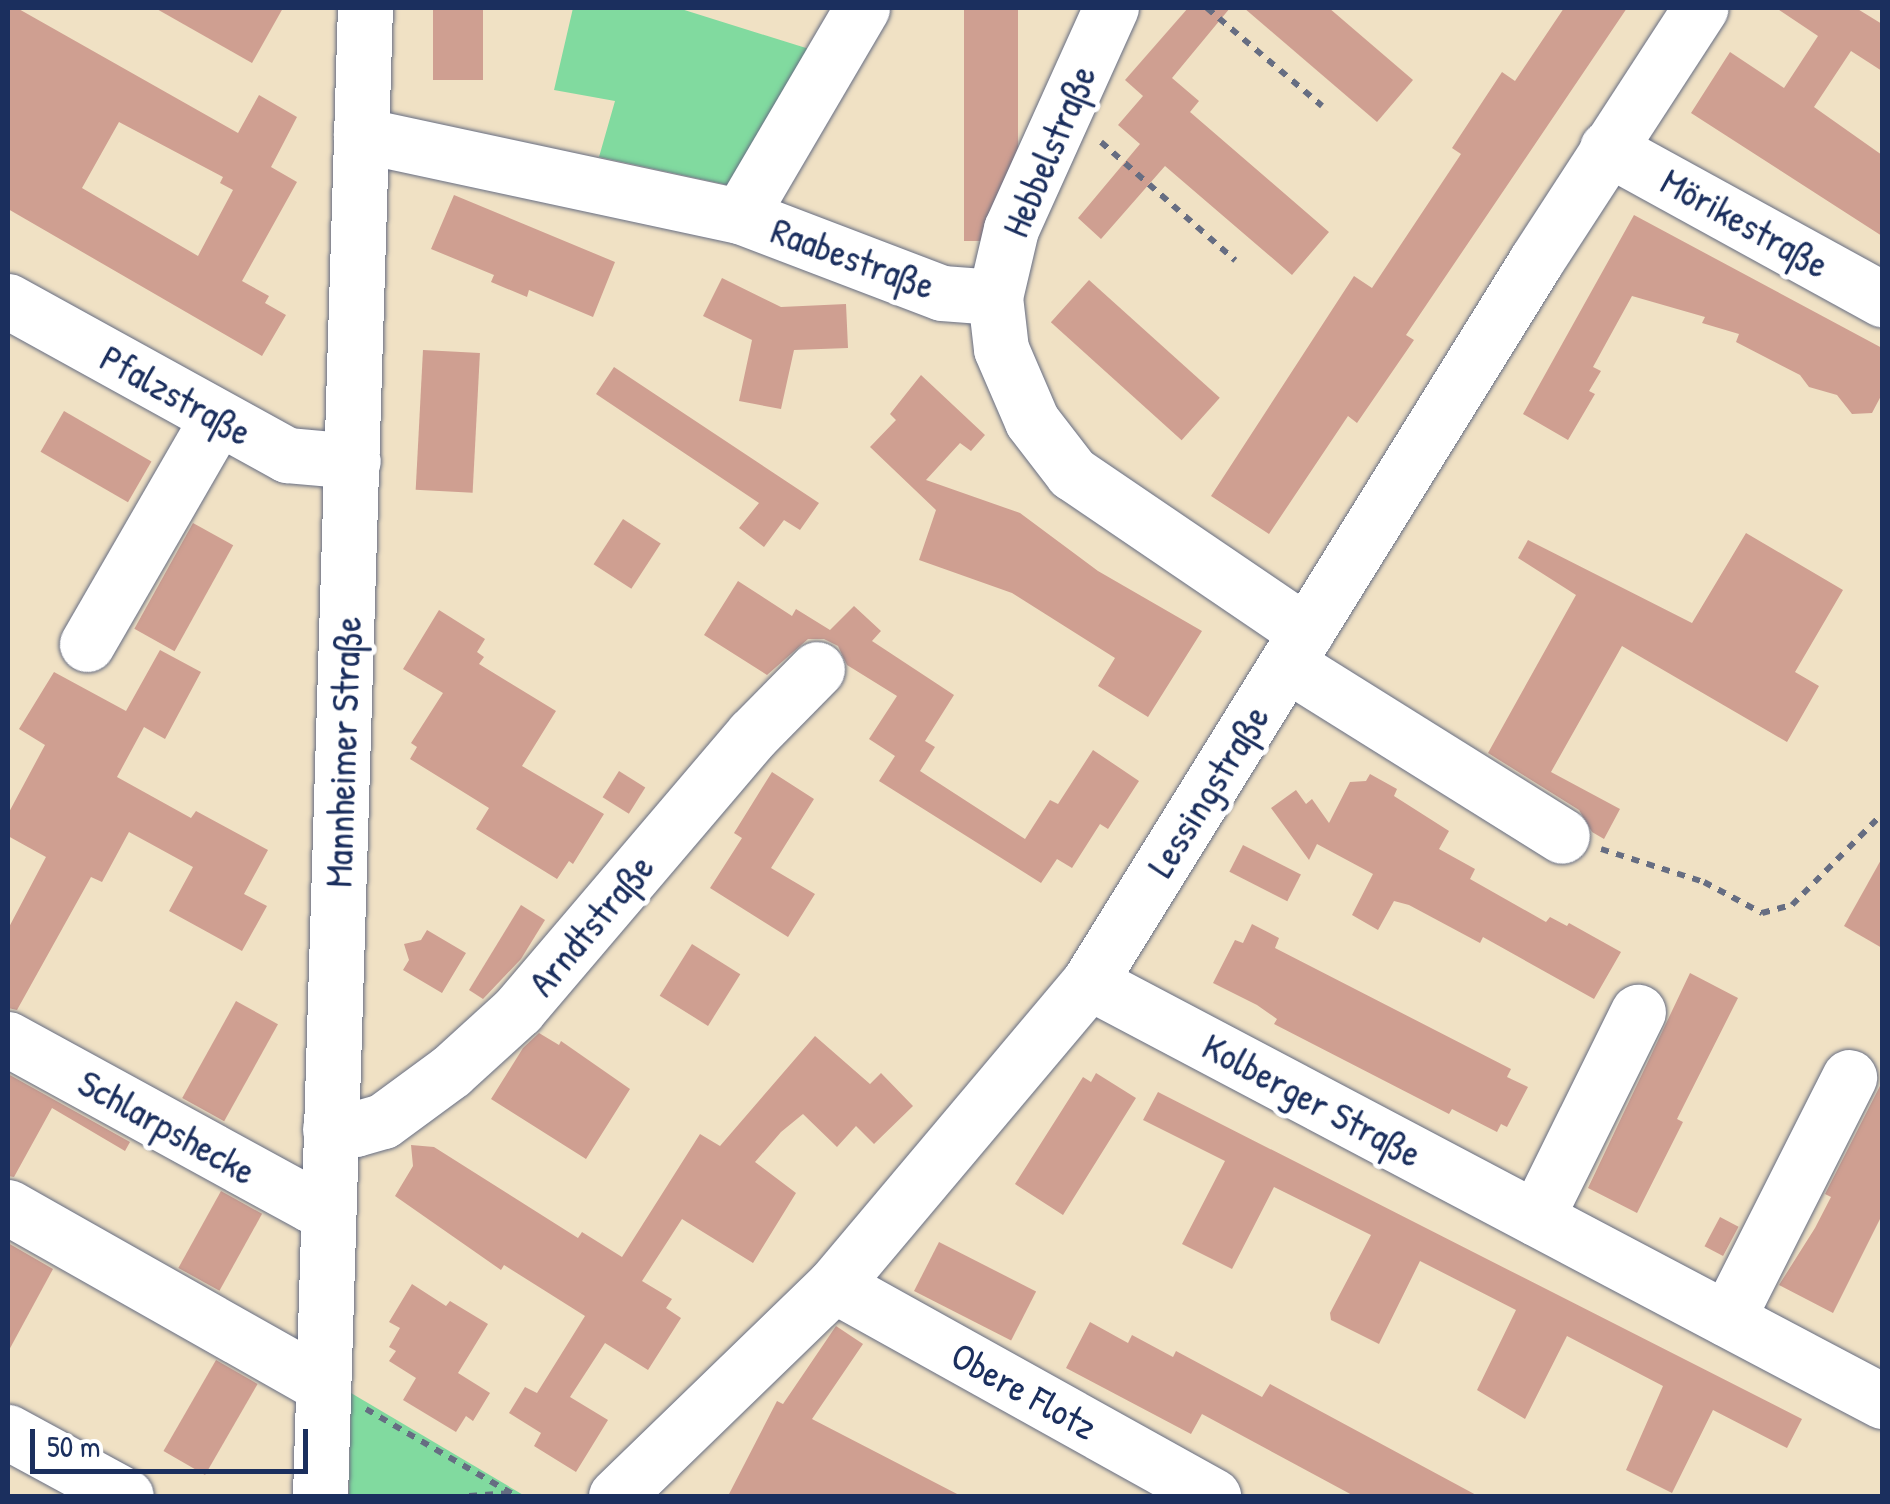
<!DOCTYPE html>
<meta charset="utf-8">
<style>
body{margin:0}
#map{position:relative;width:1890px;height:1504px;overflow:hidden;background:#f0e1c4;font-family:"Patrick Hand",sans-serif}
div>[style]{position:absolute}
.green>*{inset:0;background:#81da9f}
.building>*{inset:0;background:#cf9f91;transform-origin:0 0}
.path>*{height:6px;margin-top:-3px;transform-origin:0;background:repeating-linear-gradient(90deg,#666d82 0 8px,transparent 0 16px)}
.roads{filter:drop-shadow(0 0 2px #666d82) drop-shadow(0 0 2px #666d82)}
.minor>*{height:55px;margin:-27.5px;padding:0 27.5px;transform-origin:27.5px;border-radius:27.5px;background:#fff}
span{translate:-50% -50%;white-space:nowrap;text-align:center;line-height:1.15;-webkit-text-stroke:10px #fff;paint-order:stroke}
.street-label{font-size:38px;color:#1b2f5e}
.frame{position:absolute;inset:0;border:10px solid #1b2f5e;pointer-events:none}
.scale{position:absolute;left:30px;top:1429px;width:278px;height:45px;box-sizing:border-box;border:5px solid #1b2f5e;border-top:0;padding-left:12px;font-size:30px;line-height:35px;white-space:nowrap;color:#1b2f5e;-webkit-text-stroke:8px #fff;paint-order:stroke}
</style>
<div id="map">
<div class="green">
<div style="clip-path:polygon(573px 8px,678px 8px,822px 53px,742px 188px,599px 157px,615px 101px,554px 90px)"></div>
<div style="clip-path:polygon(351px 1393px,525px 1496px,349px 1496px)"></div>
</div>
<div class="building">
<div style="clip-path:polygon(evenodd,8px 8px,17px 8px,238px 133px,259px 95px,297px 117px,271px 167px,297px 182px,242px 281px,269px 296px,265px 303px,286px 315px,262px 356px,8px 209px,8px 8px,119px 122px,223px 177px,220px 183px,233px 190px,198px 256px,82px 188px,119px 122px)"></div>
<div style="clip-path:polygon(155px 8px,283px 8px,252px 63px)"></div>
<div style="left:433px;top:8px;width:50px;height:72px"></div>
<div style="left:964px;top:8px;width:54px;height:233px"></div>
<div style="clip-path:polygon(1188px 8px,1230px 8px,1172px 78px,1199px 101px,1190px 112px,1329px 232px,1292px 275px,1165px 166px,1101px 239px,1078px 218px,1140px 144px,1118px 125px,1143px 96px,1125px 80px)"></div>
<div style="clip-path:polygon(1244px 8px,1329px 8px,1413px 80px,1377px 122px)"></div>
<div style="clip-path:polygon(1564px 8px,1627px 8px,1406px 335px,1414px 340px,1357px 423px,1348px 416px,1269px 534px,1211px 496px,1354px 276px,1372px 288px,1461px 154px,1452px 148px,1502px 72px,1515px 81px)"></div>
<div style="clip-path:polygon(1776px 8px,1856px 8px,1882px 24px,1882px 71px,1851px 51px,1814px 107px,1882px 155px,1882px 236px,1691px 113px,1730px 52px,1784px 88px,1818px 36px)"></div>
<div style="clip-path:polygon(454px 195px,615px 262px,593px 317px,529px 290px,527px 297px,491px 282px,494px 275px,431px 249px)"></div>
<div style="clip-path:polygon(1634px 215px,1882px 348px,1882px 394px,1872px 413px,1852px 414px,1837px 395px,1809px 387px,1800px 375px,1736px 342px,1739px 334px,1702px 323px,1705px 317px,1632px 296px,1593px 367px,1601px 371px,1589px 391px,1595px 394px,1568px 440px,1523px 414px)"></div>
<div style="clip-path:polygon(722px 278px,781px 307px,846px 304px,848px 348px,794px 350px,781px 409px,739px 401px,752px 340px,703px 316px)"></div>
<div style="left:1089px;top:280px;width:176px;height:57px;rotate:42deg"></div>
<div style="left:423px;top:350px;width:57px;height:140px;rotate:3deg"></div>
<div style="clip-path:polygon(614px 367px,819px 503px,800px 530px,784px 520px,764px 547px,739px 528px,759px 503px,596px 394px)"></div>
<div style="clip-path:polygon(921px 375px,985px 435px,971px 451px,960px 443px,926px 480px,1020px 513px,1098px 571px,1202px 631px,1148px 717px,1098px 686px,1115px 658px,1012px 593px,919px 560px,936px 510px,870px 447px,896px 420px,890px 414px)"></div>
<div style="left:64px;top:411px;width:101px;height:47px;rotate:30deg"></div>
<div style="left:623px;top:519px;width:45px;height:54px;rotate:33deg"></div>
<div style="left:193px;top:523px;width:46px;height:121px;rotate:29deg"></div>
<div style="clip-path:polygon(1746px 533px,1843px 590px,1795px 672px,1819px 686px,1787px 742px,1622px 646px,1551px 772px,1620px 809px,1604px 839px,1592px 832px,1579px 810px,1488px 753px,1576px 595px,1518px 558px,1528px 540px,1692px 623px)"></div>
<div style="clip-path:polygon(738px 581px,792px 616px,796px 609px,830px 630px,854px 606px,881px 631px,872px 641px,954px 695px,925px 741px,935px 747px,920px 771px,1025px 839px,1050px 800px,1058px 804px,1093px 750px,1139px 781px,1108px 829px,1100px 824px,1072px 868px,1057px 859px,1041px 883px,879px 781px,895px 756px,869px 739px,897px 696px,847px 665px,838px 646px,824px 639px,808px 639px,767px 675px,704px 635px)"></div>
<div style="clip-path:polygon(439px 610px,485px 639px,477px 652px,484px 657px,479px 664px,556px 711px,522px 766px,604px 814px,573px 864px,569px 861px,557px 879px,476px 829px,489px 808px,410px 759px,417px 747px,411px 743px,443px 693px,403px 669px)"></div>
<div style="clip-path:polygon(160px 650px,201px 672px,165px 739px,144px 727px,117px 777px,191px 818px,196px 811px,268px 850px,244px 894px,267px 906px,242px 951px,169px 911px,193px 867px,129px 832px,102px 882px,91px 877px,17px 1010px,8px 1008px,8px 929px,46px 857px,8px 836px,8px 814px,45px 745px,19px 729px,54px 672px,126px 711px)"></div>
<div style="left:619px;top:771px;width:31px;height:31px;rotate:32deg"></div>
<div style="clip-path:polygon(772px 772px,814px 799px,771px 868px,815px 894px,788px 937px,710px 888px,742px 838px,734px 833px)"></div>
<div style="clip-path:polygon(1370px 774px,1397px 789px,1394px 796px,1449px 831px,1439px 849px,1475px 869px,1470px 879px,1546px 922px,1550px 917px,1567px 926px,1569px 923px,1621px 952px,1594px 999px,1483px 937px,1480px 943px,1409px 905px,1394px 901px,1378px 930px,1352px 915px,1373px 874px,1317px 844px,1309px 860px,1271px 808px,1296px 790px,1306px 804px,1312px 799px,1329px 823px,1350px 782px,1366px 781px)"></div>
<div style="left:1243px;top:845px;width:65px;height:30px;rotate:27deg"></div>
<div style="clip-path:polygon(1882px 858px,1882px 948px,1844px 926px)"></div>
<div style="clip-path:polygon(521px 905px,545px 920px,521px 959px,483px 999px,469px 990px)"></div>
<div style="clip-path:polygon(1252px 924px,1279px 938px,1275px 948px,1511px 1069px,1507px 1077px,1528px 1087px,1507px 1127px,1501px 1124px,1497px 1132px,1452px 1109px,1449px 1114px,1274px 1024px,1277px 1019px,1257px 1005px,1213px 983px,1235px 940px,1243px 943px)"></div>
<div style="clip-path:polygon(427px 930px,466px 953px,442px 993px,403px 970px,409px 960px,404px 944px,421px 940px)"></div>
<div style="left:692px;top:944px;width:57px;height:61px;rotate:32deg"></div>
<div style="clip-path:polygon(1690px 973px,1738px 998px,1677px 1119px,1683px 1122px,1637px 1213px,1588px 1188px)"></div>
<div style="left:236px;top:1001px;width:48px;height:111px;rotate:29deg"></div>
<div style="clip-path:polygon(539px 1033px,559px 1045px,561px 1041px,630px 1089px,586px 1159px,491px 1099px,523px 1048px)"></div>
<div style="clip-path:polygon(815px 1036px,870px 1084px,881px 1073px,913px 1106px,874px 1144px,856px 1126px,837px 1147px,803px 1114px,781px 1132px,755px 1162px,796px 1193px,753px 1263px,682px 1219px,642px 1281px,672px 1299px,666px 1308px,681px 1318px,648px 1370px,605px 1343px,570px 1397px,608px 1420px,576px 1472px,534px 1446px,541px 1433px,509px 1413px,525px 1387px,537px 1393px,585px 1316px,504px 1265px,501px 1270px,395px 1196px,413px 1166px,411px 1145px,434px 1147px,578px 1238px,582px 1232px,622px 1257px,700px 1134px,720px 1146px)"></div>
<div style="clip-path:polygon(1096px 1073px,1136px 1098px,1063px 1215px,1015px 1184px,1083px 1077px,1091px 1082px)"></div>
<div style="clip-path:polygon(8px 1074px,130px 1142px,125px 1151px,52px 1108px,14px 1177px,8px 1176px)"></div>
<div style="clip-path:polygon(1882px 1082px,1882px 1215px,1833px 1313px,1779px 1285px,1815px 1228px,1831px 1197px,1825px 1194px)"></div>
<div style="clip-path:polygon(1158px 1092px,1802px 1419px,1787px 1448px,1713px 1410px,1672px 1493px,1626px 1470px,1663px 1386px,1567px 1336px,1525px 1419px,1477px 1390px,1516px 1310px,1420px 1261px,1379px 1344px,1331px 1320px,1330px 1313px,1371px 1235px,1274px 1187px,1232px 1269px,1182px 1244px,1225px 1161px,1143px 1120px)"></div>
<div style="left:221px;top:1191px;width:47px;height:88px;rotate:29deg"></div>
<div style="left:1720px;top:1217px;width:21px;height:33px;rotate:28deg"></div>
<div style="left:939px;top:1242px;width:109px;height:55px;rotate:27deg"></div>
<div style="clip-path:polygon(8px 1243px,53px 1269px,8px 1352px)"></div>
<div style="clip-path:polygon(412px 1284px,446px 1306px,450px 1301px,488px 1324px,458px 1373px,490px 1393px,473px 1421px,466px 1416px,456px 1432px,403px 1400px,416px 1378px,389px 1361px,396px 1351px,389px 1347px,400px 1328px,389px 1322px)"></div>
<div style="clip-path:polygon(1090px 1322px,1128px 1343px,1132px 1335px,1173px 1357px,1176px 1351px,1262px 1397px,1270px 1384px,1478px 1496px,1354px 1496px,1202px 1414px,1191px 1434px,1066px 1368px)"></div>
<div style="clip-path:polygon(836px 1326px,863px 1344px,812px 1419px,961px 1496px,728px 1496px,777px 1401px,783px 1404px)"></div>
<div style="left:216px;top:1360px;width:48px;height:105px;rotate:30deg"></div>
</div>
<div class="path">
<div style="left:1207px;top:8px;width:151px;rotate:40.4deg"></div>
<div style="left:1101px;top:142px;width:179px;rotate:41.4deg"></div>
<div style="left:1601px;top:849px;width:108px;rotate:17.8deg"></div>
<div style="left:1704px;top:882px;width:66px;rotate:28.1deg"></div>
<div style="left:1762px;top:913px;width:31px;rotate:-15deg"></div>
<div style="left:1792px;top:905px;width:128px;rotate:-45.3deg"></div>
<div style="left:366px;top:1409px;width:173px;rotate:30.1deg"></div>
<div style="left:469px;top:1496px;width:39px;rotate:-4deg"></div>
</div>
<div class="roads">
<div class="minor">
<div style="left:361px;top:135px;width:388px;rotate:12.1deg"></div>
<div style="left:740px;top:216px;width:216px;rotate:20.9deg"></div>
<div style="left:942px;top:293px;width:53px;rotate:4.3deg"></div>
<div style="left:995px;top:297px;width:52px;rotate:83.4deg"></div>
<div style="left:1001px;top:349px;width:78px;rotate:66.7deg"></div>
<div style="left:1032px;top:421px;width:66px;rotate:52.4deg"></div>
<div style="left:1072px;top:473px;width:283px;rotate:34.2deg"></div>
<div style="left:1607px;top:148px;width:314px;rotate:28.8deg"></div>
<div style="left:740px;top:216px;width:241px;rotate:-59.6deg"></div>
<div style="left:995px;top:297px;width:70px;rotate:-76.8deg"></div>
<div style="left:1011px;top:229px;width:243px;rotate:-65.7deg"></div>
<div style="left:8px;top:301px;width:319px;rotate:28.9deg"></div>
<div style="left:287px;top:455px;width:66px;rotate:5.2deg"></div>
<div style="left:87px;top:644px;width:260px;rotate:-60deg"></div>
<div style="left:1287px;top:664px;width:324px;rotate:32deg"></div>
<div style="left:1089px;top:982px;width:897px;rotate:27.85deg"></div>
<div style="left:8px;top:1039px;width:345px;rotate:28.7deg"></div>
<div style="left:311px;top:1205px;width:18px;rotate:19deg"></div>
<div style="left:330px;top:1129px;width:25px"></div>
<div style="left:355px;top:1129px;width:29px;rotate:-16deg"></div>
<div style="left:383px;top:1121px;width:84px;rotate:-36.3deg"></div>
<div style="left:451px;top:1071px;width:91px;rotate:-42.3deg"></div>
<div style="left:518px;top:1010px;width:362px;rotate:-49.6deg"></div>
<div style="left:753px;top:734px;width:91px;rotate:-45.4deg"></div>
<div style="left:8px;top:1207px;width:360px;rotate:29.5deg"></div>
<div style="left:1536px;top:1218px;width:230px;rotate:-63.7deg"></div>
<div style="left:834px;top:1285px;width:434px;rotate:29.1deg"></div>
<div style="left:1727px;top:1319px;width:271px;rotate:-63.2deg"></div>
<div style="left:8px;top:1432px;width:134px;rotate:28.5deg"></div>
<div style="left:320px;top:1496px;width:1489px;rotate:-88.27deg"></div>
<div style="left:616px;top:1496px;width:303px;rotate:-44.1deg"></div>
<div style="left:834px;top:1285px;width:396px;rotate:-49.9deg"></div>
<div style="left:1089px;top:982px;width:848px;rotate:-58.2deg"></div>
<div style="left:1536px;top:261px;width:302px;rotate:-57deg"></div>
</div>
</div>
<div class="street-label">
<span style="left:1049px;top:151px;rotate:-67deg">Hebbelstraße</span>
<span style="left:1745px;top:223px;rotate:29deg">Mörikestraße</span>
<span style="left:853px;top:258px;rotate:20deg">Raabestraße</span>
<span style="left:176px;top:395px;rotate:29deg">Pfalzstraße</span>
<span style="left:343px;top:752px;rotate:-88deg">Mannheimer Straße</span>
<span style="left:1208px;top:791px;rotate:-58deg">Lessingstraße</span>
<span style="left:591px;top:925px;rotate:-50deg">Arndtstraße</span>
<span style="left:1312px;top:1100px;rotate:28deg">Kolberger Straße</span>
<span style="left:167px;top:1127px;rotate:29deg">Schlarpshecke</span>
<span style="left:1024px;top:1391px;rotate:29deg">Obere Flotz</span>
</div>
<div class="frame"></div>
<div class="scale">50 m</div>
</div>
